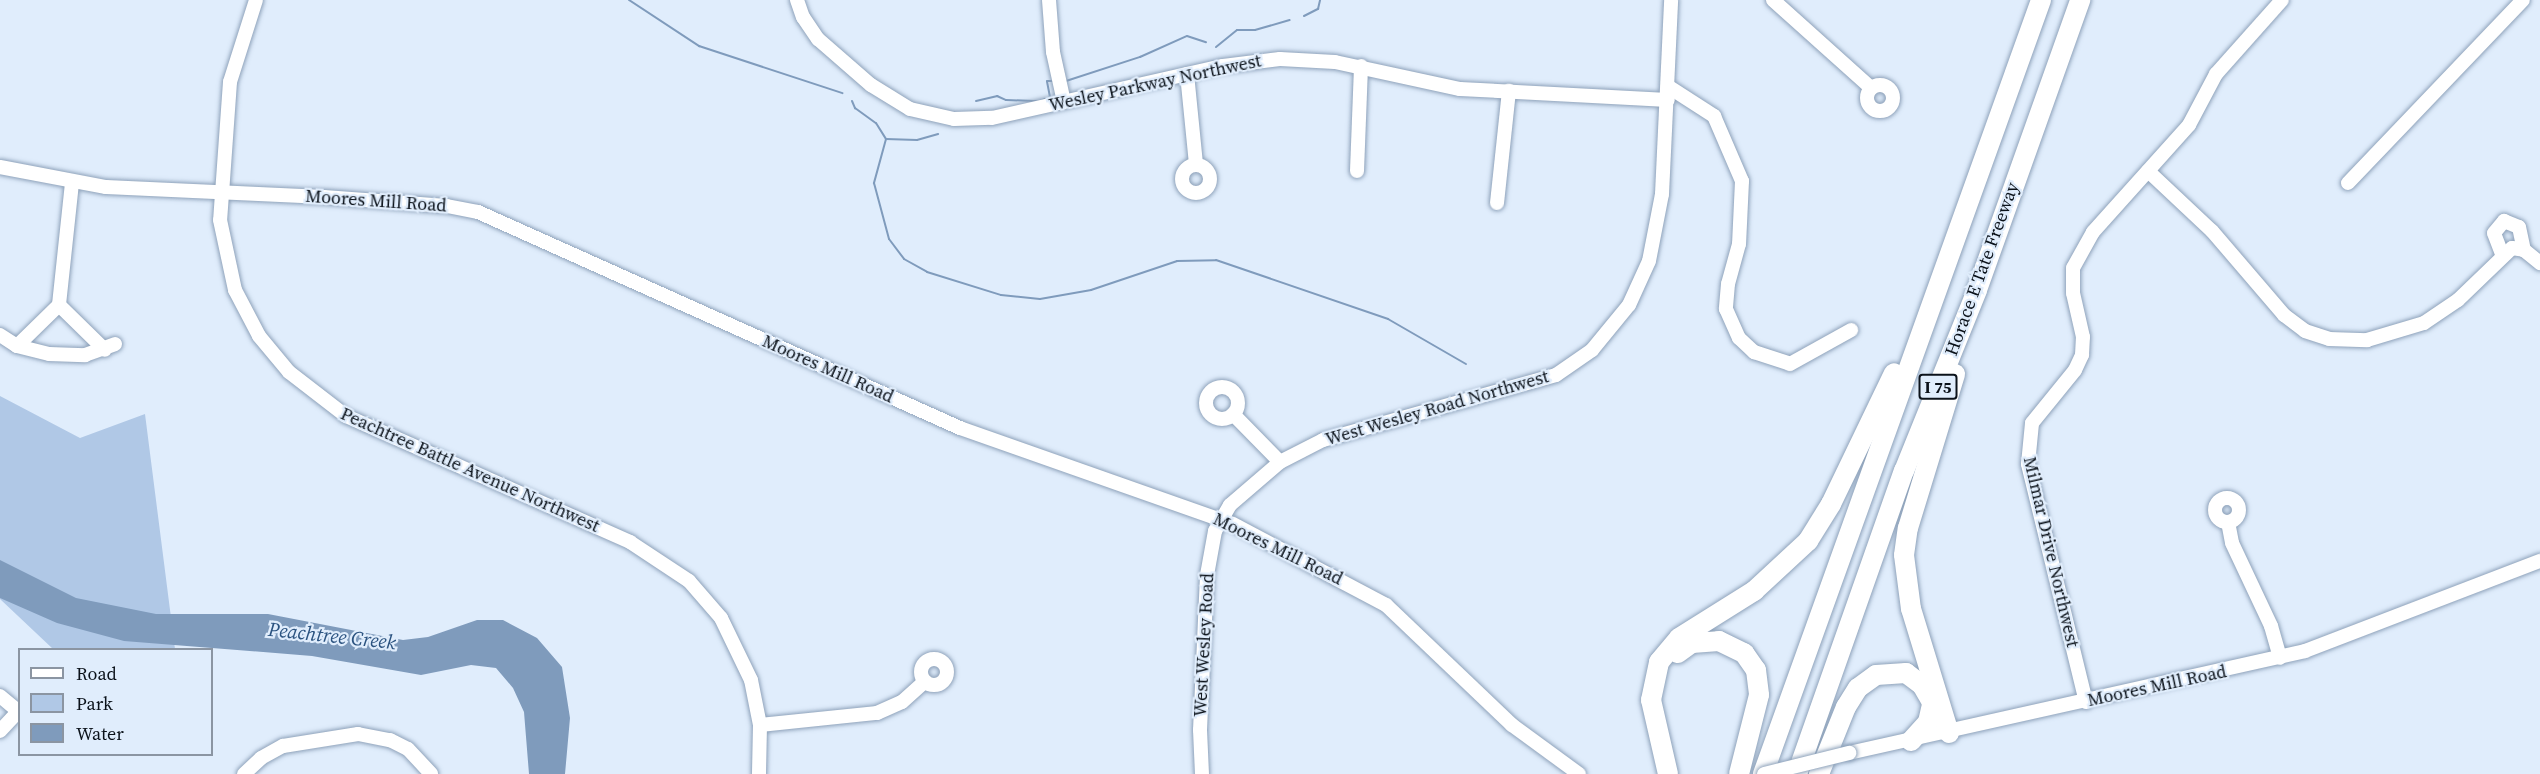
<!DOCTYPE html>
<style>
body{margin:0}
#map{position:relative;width:2540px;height:774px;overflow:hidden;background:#e0edfc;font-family:"Source Serif 4",serif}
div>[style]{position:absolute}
.green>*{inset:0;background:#b0c8e6}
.water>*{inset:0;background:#7f9bbc}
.stream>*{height:2px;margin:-1px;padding:0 1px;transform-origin:1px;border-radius:1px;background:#7f9bbc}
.roads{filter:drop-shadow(0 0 2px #8ea2ba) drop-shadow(0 0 2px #8ea2ba)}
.minor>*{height:14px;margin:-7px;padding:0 7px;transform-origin:7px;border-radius:7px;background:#fff}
.minor>.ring{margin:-7px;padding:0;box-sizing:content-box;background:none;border:14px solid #fff;border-radius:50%}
.highway>*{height:20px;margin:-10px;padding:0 10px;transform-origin:10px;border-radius:10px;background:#fff}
.bridges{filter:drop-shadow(0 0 2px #8ea2ba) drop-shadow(0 0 2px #8ea2ba)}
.minor-bridge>*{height:14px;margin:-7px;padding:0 7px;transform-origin:7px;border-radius:7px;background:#fff}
span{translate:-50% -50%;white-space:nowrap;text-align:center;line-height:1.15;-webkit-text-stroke:4.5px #e0edfc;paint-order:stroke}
.shield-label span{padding:2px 4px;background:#e0edfc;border:2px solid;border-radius:4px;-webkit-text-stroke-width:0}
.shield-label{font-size:16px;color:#0b121a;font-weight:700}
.street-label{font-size:18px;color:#0b121a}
.water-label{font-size:20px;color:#2b5380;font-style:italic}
.legend{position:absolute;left:18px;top:648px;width:195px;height:108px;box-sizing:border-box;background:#e0edfc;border:2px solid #8b95a2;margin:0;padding:8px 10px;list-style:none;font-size:18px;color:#0b121a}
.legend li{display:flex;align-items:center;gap:12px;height:30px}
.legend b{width:30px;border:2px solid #8b95a2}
</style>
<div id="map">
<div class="green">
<div style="clip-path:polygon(0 396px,80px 438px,145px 414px,175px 649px,53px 649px,0 599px)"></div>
</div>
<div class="water">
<div style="clip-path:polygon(0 560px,76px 598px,156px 614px,268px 614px,403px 640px,428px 637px,477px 620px,503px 620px,537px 638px,562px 667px,570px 718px,565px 774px,529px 774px,524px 712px,513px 688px,496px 668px,471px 665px,421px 675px,312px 656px,124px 641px,57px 623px,0 598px)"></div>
</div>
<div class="stream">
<div style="left:629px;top:0;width:84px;rotate:33.3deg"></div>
<div style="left:699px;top:46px;width:151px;rotate:18.2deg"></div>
<div style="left:1304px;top:16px;width:16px;rotate:-27deg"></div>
<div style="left:1318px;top:9px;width:9px;rotate:-77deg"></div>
<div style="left:1216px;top:47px;width:27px;rotate:-39deg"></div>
<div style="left:1237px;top:30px;width:18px"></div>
<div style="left:1255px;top:30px;width:36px;rotate:-16deg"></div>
<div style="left:1066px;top:81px;width:78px;rotate:-18deg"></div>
<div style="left:1140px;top:57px;width:51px;rotate:-24.1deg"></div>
<div style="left:1187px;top:36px;width:20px;rotate:18deg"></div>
<div style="left:852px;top:101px;width:8px;rotate:67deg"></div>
<div style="left:855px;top:108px;width:26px;rotate:36deg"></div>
<div style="left:876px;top:123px;width:19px;rotate:58deg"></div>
<div style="left:886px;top:139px;width:46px;rotate:105.3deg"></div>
<div style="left:874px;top:183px;width:58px;rotate:75deg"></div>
<div style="left:889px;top:239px;width:25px;rotate:53deg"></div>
<div style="left:904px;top:259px;width:26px;rotate:29deg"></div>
<div style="left:927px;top:272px;width:77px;rotate:17.3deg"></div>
<div style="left:1001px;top:295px;width:39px;rotate:6deg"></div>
<div style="left:1040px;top:299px;width:52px;rotate:-10deg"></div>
<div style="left:1091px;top:290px;width:91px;rotate:-18.6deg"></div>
<div style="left:1177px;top:261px;width:39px;rotate:-1deg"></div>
<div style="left:1216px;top:260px;width:182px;rotate:18.9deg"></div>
<div style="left:1388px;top:319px;width:90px;rotate:30deg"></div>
<div style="left:976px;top:101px;width:22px;rotate:-13deg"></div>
<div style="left:997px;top:96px;width:10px;rotate:24deg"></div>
<div style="left:1006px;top:100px;width:34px;rotate:2deg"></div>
<div style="left:1040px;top:101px;width:11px;rotate:-22deg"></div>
<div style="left:1050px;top:97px;width:16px;rotate:-101deg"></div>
<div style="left:1047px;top:81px;width:5px"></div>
<div style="left:886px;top:139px;width:31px;rotate:2deg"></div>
<div style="left:917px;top:140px;width:22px;rotate:-16deg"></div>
</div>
<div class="roads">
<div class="minor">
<div style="left:256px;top:0;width:86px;rotate:107.6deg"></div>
<div style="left:230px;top:82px;width:138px;rotate:94.1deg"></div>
<div style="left:220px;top:220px;width:72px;rotate:77.9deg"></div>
<div style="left:235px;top:290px;width:52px;rotate:62.4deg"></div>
<div style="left:259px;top:336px;width:47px;rotate:50.2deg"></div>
<div style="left:289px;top:372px;width:72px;rotate:37.7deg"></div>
<div style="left:346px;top:416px;width:311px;rotate:23.9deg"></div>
<div style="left:630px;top:542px;width:71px;rotate:33.5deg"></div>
<div style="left:689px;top:581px;width:49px;rotate:49.1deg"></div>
<div style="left:721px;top:618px;width:69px;rotate:64.2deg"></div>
<div style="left:751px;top:680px;width:46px;rotate:78.7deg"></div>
<div style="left:760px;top:725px;width:49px;rotate:91.2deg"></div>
<div style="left:797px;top:0;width:18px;rotate:71deg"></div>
<div style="left:803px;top:17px;width:27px;rotate:56deg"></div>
<div style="left:818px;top:39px;width:70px;rotate:41deg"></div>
<div style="left:871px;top:85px;width:46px;rotate:31.6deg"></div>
<div style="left:910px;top:109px;width:45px;rotate:12.8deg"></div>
<div style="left:954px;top:119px;width:38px;rotate:-2deg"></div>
<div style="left:992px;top:118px;width:237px;rotate:-12.7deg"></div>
<div style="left:1223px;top:66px;width:57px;rotate:-7deg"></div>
<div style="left:1280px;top:59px;width:55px;rotate:3.1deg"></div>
<div style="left:1335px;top:62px;width:128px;rotate:12.2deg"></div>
<div style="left:1460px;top:89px;width:208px;rotate:3deg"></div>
<div style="left:1049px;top:0;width:52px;rotate:85.6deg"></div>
<div style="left:1053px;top:52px;width:51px;rotate:77.6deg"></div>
<div style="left:1773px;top:0;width:132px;rotate:41.9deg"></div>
<div style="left:1187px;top:74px;width:90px;rotate:84.3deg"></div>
<div class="ring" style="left:1867px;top:85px;width:12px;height:12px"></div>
<div style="left:1669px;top:87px;width:54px;rotate:32.8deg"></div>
<div style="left:1714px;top:116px;width:71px;rotate:66.7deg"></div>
<div style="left:1742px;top:181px;width:63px;rotate:92.7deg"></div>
<div style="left:1739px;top:244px;width:41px;rotate:105.4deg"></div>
<div style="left:1728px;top:284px;width:25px;rotate:95deg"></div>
<div style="left:1726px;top:309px;width:32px;rotate:66deg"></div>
<div style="left:1739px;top:338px;width:21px;rotate:43deg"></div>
<div style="left:1754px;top:352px;width:38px;rotate:18deg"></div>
<div style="left:1790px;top:364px;width:70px;rotate:-29.1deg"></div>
<div class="ring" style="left:1182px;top:165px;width:14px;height:14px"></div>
<div style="left:0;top:167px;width:108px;rotate:10.7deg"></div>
<div style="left:106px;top:187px;width:218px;rotate:2.6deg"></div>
<div style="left:324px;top:197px;width:123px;rotate:4.2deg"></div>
<div style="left:447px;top:206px;width:32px;rotate:11deg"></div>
<div style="left:478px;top:212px;width:528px;rotate:24.14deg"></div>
<div style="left:960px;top:428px;width:289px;rotate:19.4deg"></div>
<div style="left:1233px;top:524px;width:173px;rotate:27.9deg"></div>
<div style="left:1386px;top:605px;width:174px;rotate:43.6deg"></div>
<div style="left:1512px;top:725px;width:83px;rotate:36.2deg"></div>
<div style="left:1357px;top:171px;width:105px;rotate:-87.8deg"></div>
<div style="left:2148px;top:171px;width:88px;rotate:43.2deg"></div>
<div style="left:2212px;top:231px;width:111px;rotate:49.4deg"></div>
<div style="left:2284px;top:315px;width:26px;rotate:37deg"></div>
<div style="left:2305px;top:331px;width:25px;rotate:18deg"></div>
<div style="left:2329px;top:339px;width:38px;rotate:2deg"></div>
<div style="left:2367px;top:340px;width:59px;rotate:-16.6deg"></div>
<div style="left:2424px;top:323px;width:41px;rotate:-34.1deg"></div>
<div style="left:2458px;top:300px;width:75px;rotate:-43.9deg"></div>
<div style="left:2512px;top:248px;width:12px;rotate:9deg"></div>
<div style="left:2524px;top:250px;width:21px;rotate:39deg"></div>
<div style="left:72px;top:183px;width:123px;rotate:96.1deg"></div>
<div style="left:59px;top:305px;width:64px;rotate:44.4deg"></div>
<div style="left:2348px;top:183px;width:253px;rotate:-46.3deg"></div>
<div style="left:1497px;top:203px;width:113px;rotate:-83.9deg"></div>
<div style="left:2502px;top:254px;width:22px;rotate:-111deg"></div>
<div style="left:2494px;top:233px;width:16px;rotate:-50deg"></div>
<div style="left:2504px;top:221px;width:16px;rotate:22deg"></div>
<div style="left:2519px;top:227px;width:24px;rotate:78deg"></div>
<div style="left:0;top:335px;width:20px;rotate:33deg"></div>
<div style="left:17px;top:346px;width:33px;rotate:14deg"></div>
<div style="left:49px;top:354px;width:36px;rotate:2deg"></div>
<div style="left:85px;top:355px;width:32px;rotate:-20deg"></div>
<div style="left:17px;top:346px;width:59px;rotate:-44.3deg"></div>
<div class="ring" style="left:1206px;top:387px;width:18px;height:18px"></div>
<div style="left:1233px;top:414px;width:67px;rotate:45.6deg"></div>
<div class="ring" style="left:2215px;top:498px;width:10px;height:10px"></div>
<div style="left:2228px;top:522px;width:21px;rotate:79deg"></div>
<div style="left:2232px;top:543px;width:92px;rotate:64.8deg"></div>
<div style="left:2271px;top:626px;width:33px;rotate:74deg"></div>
<div class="ring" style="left:921px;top:659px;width:12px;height:12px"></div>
<div style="left:0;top:696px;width:26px;rotate:40deg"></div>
<div style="left:2086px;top:702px;width:245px;rotate:-103.7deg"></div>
<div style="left:2028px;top:464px;width:41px;rotate:-84.4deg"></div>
<div style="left:2032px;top:423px;width:68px;rotate:-50.9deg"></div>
<div style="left:2075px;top:370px;width:17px;rotate:-65deg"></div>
<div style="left:2082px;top:355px;width:18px;rotate:-87deg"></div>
<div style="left:2083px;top:337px;width:45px;rotate:-102.8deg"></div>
<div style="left:2073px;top:293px;width:25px;rotate:-90deg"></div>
<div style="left:2073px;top:268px;width:41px;rotate:-60.9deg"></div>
<div style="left:2093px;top:232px;width:144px;rotate:-48.1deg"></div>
<div style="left:2189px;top:125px;width:58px;rotate:-62.1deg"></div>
<div style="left:2216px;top:74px;width:99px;rotate:-48.3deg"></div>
<div style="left:760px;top:725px;width:118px;rotate:-5.9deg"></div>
<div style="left:877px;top:713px;width:27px;rotate:-24deg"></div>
<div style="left:902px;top:702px;width:31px;rotate:-42deg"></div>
<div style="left:0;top:731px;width:26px;rotate:-47deg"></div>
<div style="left:1849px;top:753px;width:467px;rotate:-12.6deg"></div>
<div style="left:2305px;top:651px;width:252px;rotate:-21deg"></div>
<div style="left:244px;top:774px;width:23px;rotate:-43deg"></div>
<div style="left:261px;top:758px;width:25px;rotate:-29deg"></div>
<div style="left:283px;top:746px;width:76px;rotate:-9.1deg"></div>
<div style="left:358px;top:734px;width:33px;rotate:11deg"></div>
<div style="left:390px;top:740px;width:20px;rotate:27deg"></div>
<div style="left:408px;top:749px;width:34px;rotate:47deg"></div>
<div style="left:1202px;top:774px;width:44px;rotate:-92.6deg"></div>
<div style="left:1200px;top:730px;width:155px;rotate:-87.4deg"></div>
<div style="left:1207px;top:575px;width:45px;rotate:-79.7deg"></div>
<div style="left:1215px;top:531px;width:30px;rotate:-60deg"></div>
<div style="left:1230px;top:505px;width:66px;rotate:-40.7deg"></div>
<div style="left:1280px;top:462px;width:48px;rotate:-27.1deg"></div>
<div style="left:1323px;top:440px;width:242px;rotate:-15.6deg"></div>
<div style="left:1556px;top:375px;width:44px;rotate:-34.8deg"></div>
<div style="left:1592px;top:350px;width:58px;rotate:-50.6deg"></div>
<div style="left:1629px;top:305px;width:48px;rotate:-65.6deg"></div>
<div style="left:1649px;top:261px;width:68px;rotate:-79deg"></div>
<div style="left:1662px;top:194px;width:194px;rotate:-87.3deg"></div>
</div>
<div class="highway">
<div style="left:1678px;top:653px;width:17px;rotate:-36deg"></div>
<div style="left:1692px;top:643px;width:27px;rotate:-4deg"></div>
<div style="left:1719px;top:641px;width:28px;rotate:26deg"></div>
<div style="left:1744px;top:653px;width:21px;rotate:55deg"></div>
<div style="left:1756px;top:670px;width:25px;rotate:83deg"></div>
<div style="left:1759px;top:695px;width:81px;rotate:104.2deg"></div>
<div style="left:1949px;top:733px;width:130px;rotate:-107deg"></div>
<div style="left:1911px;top:609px;width:54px;rotate:-97.4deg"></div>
<div style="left:1904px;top:555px;width:27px;rotate:-82deg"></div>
<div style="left:1908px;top:528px;width:161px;rotate:-73deg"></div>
<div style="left:1911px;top:741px;width:25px;rotate:-48deg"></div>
<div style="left:1928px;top:722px;width:22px;rotate:-77deg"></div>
<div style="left:1668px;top:774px;width:76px;rotate:-102.9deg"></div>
<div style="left:1651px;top:700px;width:39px;rotate:-78deg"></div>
<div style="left:1659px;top:662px;width:31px;rotate:-50deg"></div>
<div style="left:1679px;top:638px;width:89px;rotate:-32.1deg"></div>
<div style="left:1754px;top:591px;width:74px;rotate:-42.8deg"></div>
<div style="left:1808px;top:541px;width:44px;rotate:-58.1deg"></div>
<div style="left:1831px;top:504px;width:145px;rotate:-64.3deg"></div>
<div style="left:1763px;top:774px;width:822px;rotate:-70.24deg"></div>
<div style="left:1797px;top:774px;width:321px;rotate:-70.6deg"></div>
<div style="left:1904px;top:471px;width:195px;rotate:-68deg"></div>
<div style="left:1977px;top:290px;width:308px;rotate:-70.4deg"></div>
<div style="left:1819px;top:774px;width:72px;rotate:-68.1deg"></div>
<div style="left:1846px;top:707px;width:22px;rotate:-58deg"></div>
<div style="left:1858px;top:688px;width:22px;rotate:-36deg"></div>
<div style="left:1876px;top:675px;width:30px;rotate:-4deg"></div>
<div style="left:1906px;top:673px;width:20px;rotate:37deg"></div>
<div style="left:1922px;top:685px;width:24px;rotate:60deg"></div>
</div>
</div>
<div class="bridges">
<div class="minor-bridge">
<div style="left:1764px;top:774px;width:88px;rotate:-13.9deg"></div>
</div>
</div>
<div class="shield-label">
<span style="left:1938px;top:387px">I 75</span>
</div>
<div class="street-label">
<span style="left:1155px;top:83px;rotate:-12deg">Wesley Parkway Northwest</span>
<span style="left:376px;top:201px;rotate:4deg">Moores Mill Road</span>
<span style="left:1982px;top:269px;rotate:-70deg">Horace E Tate Freeway</span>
<span style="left:828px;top:369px;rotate:24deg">Moores Mill Road</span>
<span style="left:1437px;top:408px;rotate:-16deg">West Wesley Road Northwest</span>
<span style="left:470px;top:470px;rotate:24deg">Peachtree Battle Avenue Northwest</span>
<span style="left:1278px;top:549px;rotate:26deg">Moores Mill Road</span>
<span style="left:2051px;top:552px;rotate:77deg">Milmar Drive Northwest</span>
<span style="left:1204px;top:645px;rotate:-87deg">West Wesley Road</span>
<span style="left:2157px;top:686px;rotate:-12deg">Moores Mill Road</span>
</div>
<div class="water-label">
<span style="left:332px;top:636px;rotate:6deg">Peachtree Creek</span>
</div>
<ul class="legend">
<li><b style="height:8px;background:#fff"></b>Road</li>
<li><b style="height:16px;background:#b0c8e6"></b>Park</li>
<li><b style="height:16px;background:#7f9bbc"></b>Water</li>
</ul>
</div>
